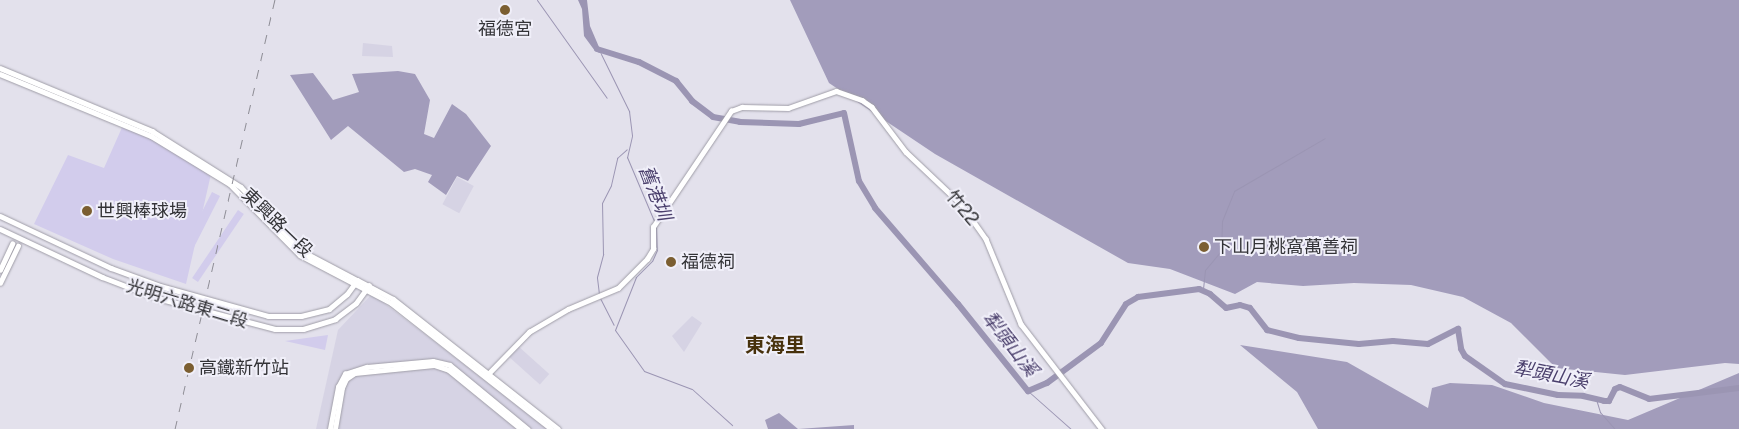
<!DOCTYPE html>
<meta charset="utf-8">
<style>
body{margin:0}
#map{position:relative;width:1739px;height:429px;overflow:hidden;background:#e3e1ec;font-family:"Public Sans","Noto Sans TC",sans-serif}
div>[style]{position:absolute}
.built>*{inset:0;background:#d6d3e4;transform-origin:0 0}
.green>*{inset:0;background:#d2ccec;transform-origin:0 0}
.forest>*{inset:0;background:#a29cbb}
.water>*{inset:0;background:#9b95b3}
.stream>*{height:1px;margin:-0.5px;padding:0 0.5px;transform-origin:0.5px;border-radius:0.5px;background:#9b95b3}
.river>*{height:6px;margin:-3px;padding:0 3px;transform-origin:3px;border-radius:3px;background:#9b95b3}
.roads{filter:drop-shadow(0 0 1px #9f9da7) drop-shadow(0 0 1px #9f9da7)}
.minor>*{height:4.5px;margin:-2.25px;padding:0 2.25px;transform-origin:2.25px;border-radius:2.25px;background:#fff}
.major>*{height:5px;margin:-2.5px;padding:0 2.5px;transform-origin:2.5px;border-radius:2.5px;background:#fff}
.rail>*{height:1px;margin-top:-0.5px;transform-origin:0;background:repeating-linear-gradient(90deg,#8c8b93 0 9px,transparent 0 18px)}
.dots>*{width:14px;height:14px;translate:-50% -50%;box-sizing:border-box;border:2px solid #f0eff9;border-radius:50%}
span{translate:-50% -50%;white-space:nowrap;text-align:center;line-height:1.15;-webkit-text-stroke:4px #f0eff9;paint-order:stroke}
.poi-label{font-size:18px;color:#333337}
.left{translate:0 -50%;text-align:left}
.street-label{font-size:18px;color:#333337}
.water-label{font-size:19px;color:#4a3f6c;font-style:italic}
.quarter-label{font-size:20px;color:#47310c;font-weight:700}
</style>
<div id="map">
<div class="built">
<div style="clip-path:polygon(363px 43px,392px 46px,393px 57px,362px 56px)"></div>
<div style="left:457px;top:177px;width:19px;height:31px;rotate:28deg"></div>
<div style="clip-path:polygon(372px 294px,422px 332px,547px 429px,316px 429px,338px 330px)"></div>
<div style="clip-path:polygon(692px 316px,702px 323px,684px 352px,672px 336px)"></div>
<div style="left:518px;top:346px;width:42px;height:14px;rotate:42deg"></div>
</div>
<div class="green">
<div style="clip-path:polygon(124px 123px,211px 174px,186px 284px,113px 259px,34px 224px,68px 155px,104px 168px)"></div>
<div style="left:212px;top:192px;width:9px;height:92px;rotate:27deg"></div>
<div style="left:238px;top:210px;width:7px;height:82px;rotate:34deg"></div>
<div style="clip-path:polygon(328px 335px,325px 350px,285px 341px)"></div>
</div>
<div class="forest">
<div style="clip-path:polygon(790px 0,1739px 0,1739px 364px,1725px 363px,1625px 375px,1556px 368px,1511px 323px,1463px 297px,1411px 285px,1354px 283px,1303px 286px,1257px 282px,1235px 294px,1170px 269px,1128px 263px,935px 154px,829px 83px)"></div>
<div style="clip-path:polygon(398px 71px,415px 74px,430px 100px,424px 134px,434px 138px,452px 104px,466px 114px,491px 146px,468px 181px,457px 176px,446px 195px,428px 182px,432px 175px,415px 169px,404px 172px,348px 126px,331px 140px,290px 75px,313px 73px,333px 100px,359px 92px,352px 74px)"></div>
<div style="clip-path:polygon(1240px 345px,1347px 362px,1428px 408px,1432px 388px,1450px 383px,1492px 385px,1544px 403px,1628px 420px,1739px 373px,1739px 429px,1318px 429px,1297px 392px)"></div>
<div style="clip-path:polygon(779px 413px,798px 429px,854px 425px,854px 429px,768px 429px,765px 420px)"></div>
</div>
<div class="water">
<div style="clip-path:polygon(578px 0,587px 0,590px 26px,602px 54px,595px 51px,584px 36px,582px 9px)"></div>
</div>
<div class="stream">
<div style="left:537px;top:0;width:120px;rotate:54.5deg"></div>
<div style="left:601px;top:54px;width:64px;rotate:63.8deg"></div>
<div style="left:629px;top:111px;width:25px;rotate:83deg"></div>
<div style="left:632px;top:136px;width:22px;rotate:103deg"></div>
<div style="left:627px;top:157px;width:69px;rotate:67.1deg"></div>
<div style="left:656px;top:227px;width:23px;rotate:88deg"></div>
<div style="left:657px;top:250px;width:12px;rotate:114deg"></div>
<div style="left:652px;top:261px;width:23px;rotate:135deg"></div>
<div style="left:636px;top:277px;width:57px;rotate:111.6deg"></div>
<div style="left:615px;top:330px;width:50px;rotate:54.7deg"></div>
<div style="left:644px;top:371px;width:51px;rotate:20.6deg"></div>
<div style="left:692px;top:389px;width:54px;rotate:42deg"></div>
<div style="left:1203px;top:289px;width:19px;rotate:-84deg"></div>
<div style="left:1205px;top:270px;width:25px;rotate:-50deg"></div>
<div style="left:1221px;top:251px;width:30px;rotate:-88deg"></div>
<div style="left:1222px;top:221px;width:32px;rotate:-68deg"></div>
<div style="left:1234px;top:191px;width:105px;rotate:-30.2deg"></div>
<div style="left:599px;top:294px;width:17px;rotate:-97deg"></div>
<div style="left:597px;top:277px;width:24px;rotate:-75deg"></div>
<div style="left:603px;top:254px;width:51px;rotate:-91.1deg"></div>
<div style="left:602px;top:203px;width:20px;rotate:-63deg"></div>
<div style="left:611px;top:185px;width:28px;rotate:-77deg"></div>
<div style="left:617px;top:158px;width:13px;rotate:-42deg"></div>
<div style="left:600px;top:298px;width:30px;rotate:63deg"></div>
<div style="left:1028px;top:391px;width:57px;rotate:41.5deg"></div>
<div style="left:1596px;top:399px;width:14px;rotate:73deg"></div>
<div style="left:1600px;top:412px;width:23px;rotate:49deg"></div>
</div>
<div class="river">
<div style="left:597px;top:49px;width:44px;rotate:17.2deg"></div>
<div style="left:639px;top:62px;width:42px;rotate:27.2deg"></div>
<div style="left:676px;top:81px;width:26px;rotate:51deg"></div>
<div style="left:692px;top:101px;width:26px;rotate:37deg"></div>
<div style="left:713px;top:117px;width:27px;rotate:10deg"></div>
<div style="left:740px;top:122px;width:59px;rotate:1.9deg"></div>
<div style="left:799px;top:124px;width:46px;rotate:-13.7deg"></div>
<div style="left:844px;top:113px;width:70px;rotate:77.6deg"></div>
<div style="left:859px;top:181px;width:31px;rotate:59deg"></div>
<div style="left:875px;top:208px;width:127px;rotate:49.2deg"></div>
<div style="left:958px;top:304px;width:112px;rotate:51.2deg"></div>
<div style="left:1028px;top:391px;width:21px;rotate:-23deg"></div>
<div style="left:1047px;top:383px;width:67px;rotate:-36.5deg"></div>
<div style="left:1101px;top:343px;width:46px;rotate:-57.3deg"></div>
<div style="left:1126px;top:304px;width:14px;rotate:-30deg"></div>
<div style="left:1138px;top:297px;width:62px;rotate:-7.5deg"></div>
<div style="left:1199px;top:289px;width:12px;rotate:24deg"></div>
<div style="left:1210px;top:294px;width:21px;rotate:41deg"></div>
<div style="left:1226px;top:308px;width:14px;rotate:-12deg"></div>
<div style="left:1240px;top:305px;width:10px;rotate:17deg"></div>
<div style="left:1250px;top:308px;width:28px;rotate:52deg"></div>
<div style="left:1267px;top:330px;width:33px;rotate:14deg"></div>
<div style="left:1299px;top:338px;width:60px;rotate:5.7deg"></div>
<div style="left:1359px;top:344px;width:34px;rotate:-5deg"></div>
<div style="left:1393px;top:341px;width:35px;rotate:5deg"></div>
<div style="left:1428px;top:344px;width:34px;rotate:-27deg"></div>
<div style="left:1458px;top:329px;width:20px;rotate:81deg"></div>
<div style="left:1461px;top:349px;width:8px;rotate:60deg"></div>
<div style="left:1465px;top:356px;width:49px;rotate:35deg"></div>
<div style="left:1505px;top:384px;width:54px;rotate:11.7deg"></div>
<div style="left:1558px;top:395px;width:25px;rotate:2deg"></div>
<div style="left:1583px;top:396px;width:22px;rotate:13deg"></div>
<div style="left:1604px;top:401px;width:5px"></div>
<div style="left:1609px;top:401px;width:13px;rotate:-63deg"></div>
<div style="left:1615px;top:389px;width:5px;rotate:-22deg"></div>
<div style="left:1620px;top:387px;width:31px;rotate:22deg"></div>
<div style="left:1649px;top:399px;width:91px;rotate:-7deg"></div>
</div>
<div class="roads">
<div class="minor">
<div style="left:0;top:68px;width:165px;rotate:22.5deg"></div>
<div style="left:152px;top:131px;width:105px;rotate:32.2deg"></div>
<div style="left:241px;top:187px;width:88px;rotate:46.4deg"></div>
<div style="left:302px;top:251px;width:62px;rotate:27.8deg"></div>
<div style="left:0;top:74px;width:163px;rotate:22.3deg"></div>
<div style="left:151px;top:136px;width:92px;rotate:31.3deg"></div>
<div style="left:230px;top:184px;width:100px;rotate:45.4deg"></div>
<div style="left:300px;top:255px;width:62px;rotate:27.8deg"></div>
<div style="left:0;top:270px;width:29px;rotate:-65deg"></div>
<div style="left:0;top:283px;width:41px;rotate:-64.1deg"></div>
<div style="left:486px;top:376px;width:62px;rotate:-45.7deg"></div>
<div style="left:529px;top:332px;width:45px;rotate:-30.5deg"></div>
<div style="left:568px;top:309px;width:54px;rotate:-22.8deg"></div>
<div style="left:618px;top:288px;width:41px;rotate:-45deg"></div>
<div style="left:647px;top:259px;width:12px;rotate:-59deg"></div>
<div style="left:653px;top:249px;width:22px;rotate:-90deg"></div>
<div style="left:653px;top:227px;width:140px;rotate:-56.1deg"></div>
<div style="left:731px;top:111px;width:12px;rotate:-20deg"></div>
<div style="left:742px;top:107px;width:46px;rotate:1.2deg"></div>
<div style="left:788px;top:108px;width:51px;rotate:-19.5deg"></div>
<div style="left:836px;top:91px;width:28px;rotate:19deg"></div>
<div style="left:862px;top:100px;width:12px;rotate:35deg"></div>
<div style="left:872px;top:107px;width:56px;rotate:52.9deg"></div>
<div style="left:906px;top:152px;width:77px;rotate:43.4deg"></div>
<div style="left:962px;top:205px;width:42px;rotate:54.8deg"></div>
<div style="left:986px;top:239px;width:92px;rotate:67.6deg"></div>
<div style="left:1021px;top:324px;width:133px;rotate:52.4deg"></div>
<div style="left:330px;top:429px;width:43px;rotate:-79.2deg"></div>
<div style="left:338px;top:387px;width:15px;rotate:-62deg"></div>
<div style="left:345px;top:374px;width:23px;rotate:-18deg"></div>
<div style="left:367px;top:367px;width:66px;rotate:-5.2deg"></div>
<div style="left:433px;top:361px;width:17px;rotate:13deg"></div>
<div style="left:450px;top:365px;width:101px;rotate:39.4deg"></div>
<div style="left:335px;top:429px;width:42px;rotate:-80.3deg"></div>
<div style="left:342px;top:388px;width:10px;rotate:-66deg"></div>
<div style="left:346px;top:379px;width:11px;rotate:-34deg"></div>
<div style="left:355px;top:373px;width:79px;rotate:-5.8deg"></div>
<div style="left:434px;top:365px;width:16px;rotate:18deg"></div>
<div style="left:449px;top:370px;width:93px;rotate:39.3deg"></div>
</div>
<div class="major">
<div style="left:0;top:216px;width:123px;rotate:25.1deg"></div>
<div style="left:111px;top:268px;width:52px;rotate:20.2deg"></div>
<div style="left:160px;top:286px;width:112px;rotate:15.5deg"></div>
<div style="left:268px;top:316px;width:33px"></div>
<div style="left:301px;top:316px;width:29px;rotate:-14deg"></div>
<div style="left:329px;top:309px;width:23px;rotate:-40deg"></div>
<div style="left:347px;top:294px;width:17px;rotate:-54deg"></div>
<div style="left:357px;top:280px;width:41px;rotate:27.8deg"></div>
<div style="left:393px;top:299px;width:210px;rotate:38.2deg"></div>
<div style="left:0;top:229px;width:113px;rotate:25.2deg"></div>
<div style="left:102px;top:277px;width:59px;rotate:20.9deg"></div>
<div style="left:157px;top:298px;width:122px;rotate:14.7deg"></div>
<div style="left:275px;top:329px;width:28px"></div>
<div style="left:303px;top:329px;width:34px;rotate:-17deg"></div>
<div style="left:335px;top:319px;width:26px;rotate:-37deg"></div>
<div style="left:356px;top:303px;width:22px;rotate:-54deg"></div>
<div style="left:355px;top:284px;width:41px;rotate:27.8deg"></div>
<div style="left:391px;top:303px;width:204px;rotate:38.2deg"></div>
</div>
</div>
<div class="rail">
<div style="left:175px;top:429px;width:441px;rotate:-76.9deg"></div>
</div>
<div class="dots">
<div style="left:505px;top:10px;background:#7b5e31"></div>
<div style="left:87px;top:211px;background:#7b5e31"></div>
<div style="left:1204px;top:247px;background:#7b5e31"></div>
<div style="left:671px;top:262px;background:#7b5e31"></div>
<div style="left:189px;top:368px;background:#7b5e31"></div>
</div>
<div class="poi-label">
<span style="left:505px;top:29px">福德宮</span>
<span class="left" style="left:97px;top:211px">世興棒球場</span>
<span class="left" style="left:1214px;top:247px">下山月桃窩萬善祠</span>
<span class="left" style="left:681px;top:262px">福德祠</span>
<span class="left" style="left:199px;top:368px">高鐵新竹站</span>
</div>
<div class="street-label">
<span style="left:962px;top:208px;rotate:50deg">竹22</span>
<span style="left:277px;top:223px;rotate:44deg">東興路一段</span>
<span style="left:187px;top:304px;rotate:17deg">光明六路東二段</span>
</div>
<div class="water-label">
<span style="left:655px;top:193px;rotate:69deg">舊港圳</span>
<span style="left:1010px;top:344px;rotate:52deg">犁頭山溪</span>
<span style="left:1551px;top:375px;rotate:11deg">犁頭山溪</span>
</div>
<div class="quarter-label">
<span style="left:775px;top:345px">東海里</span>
</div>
</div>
